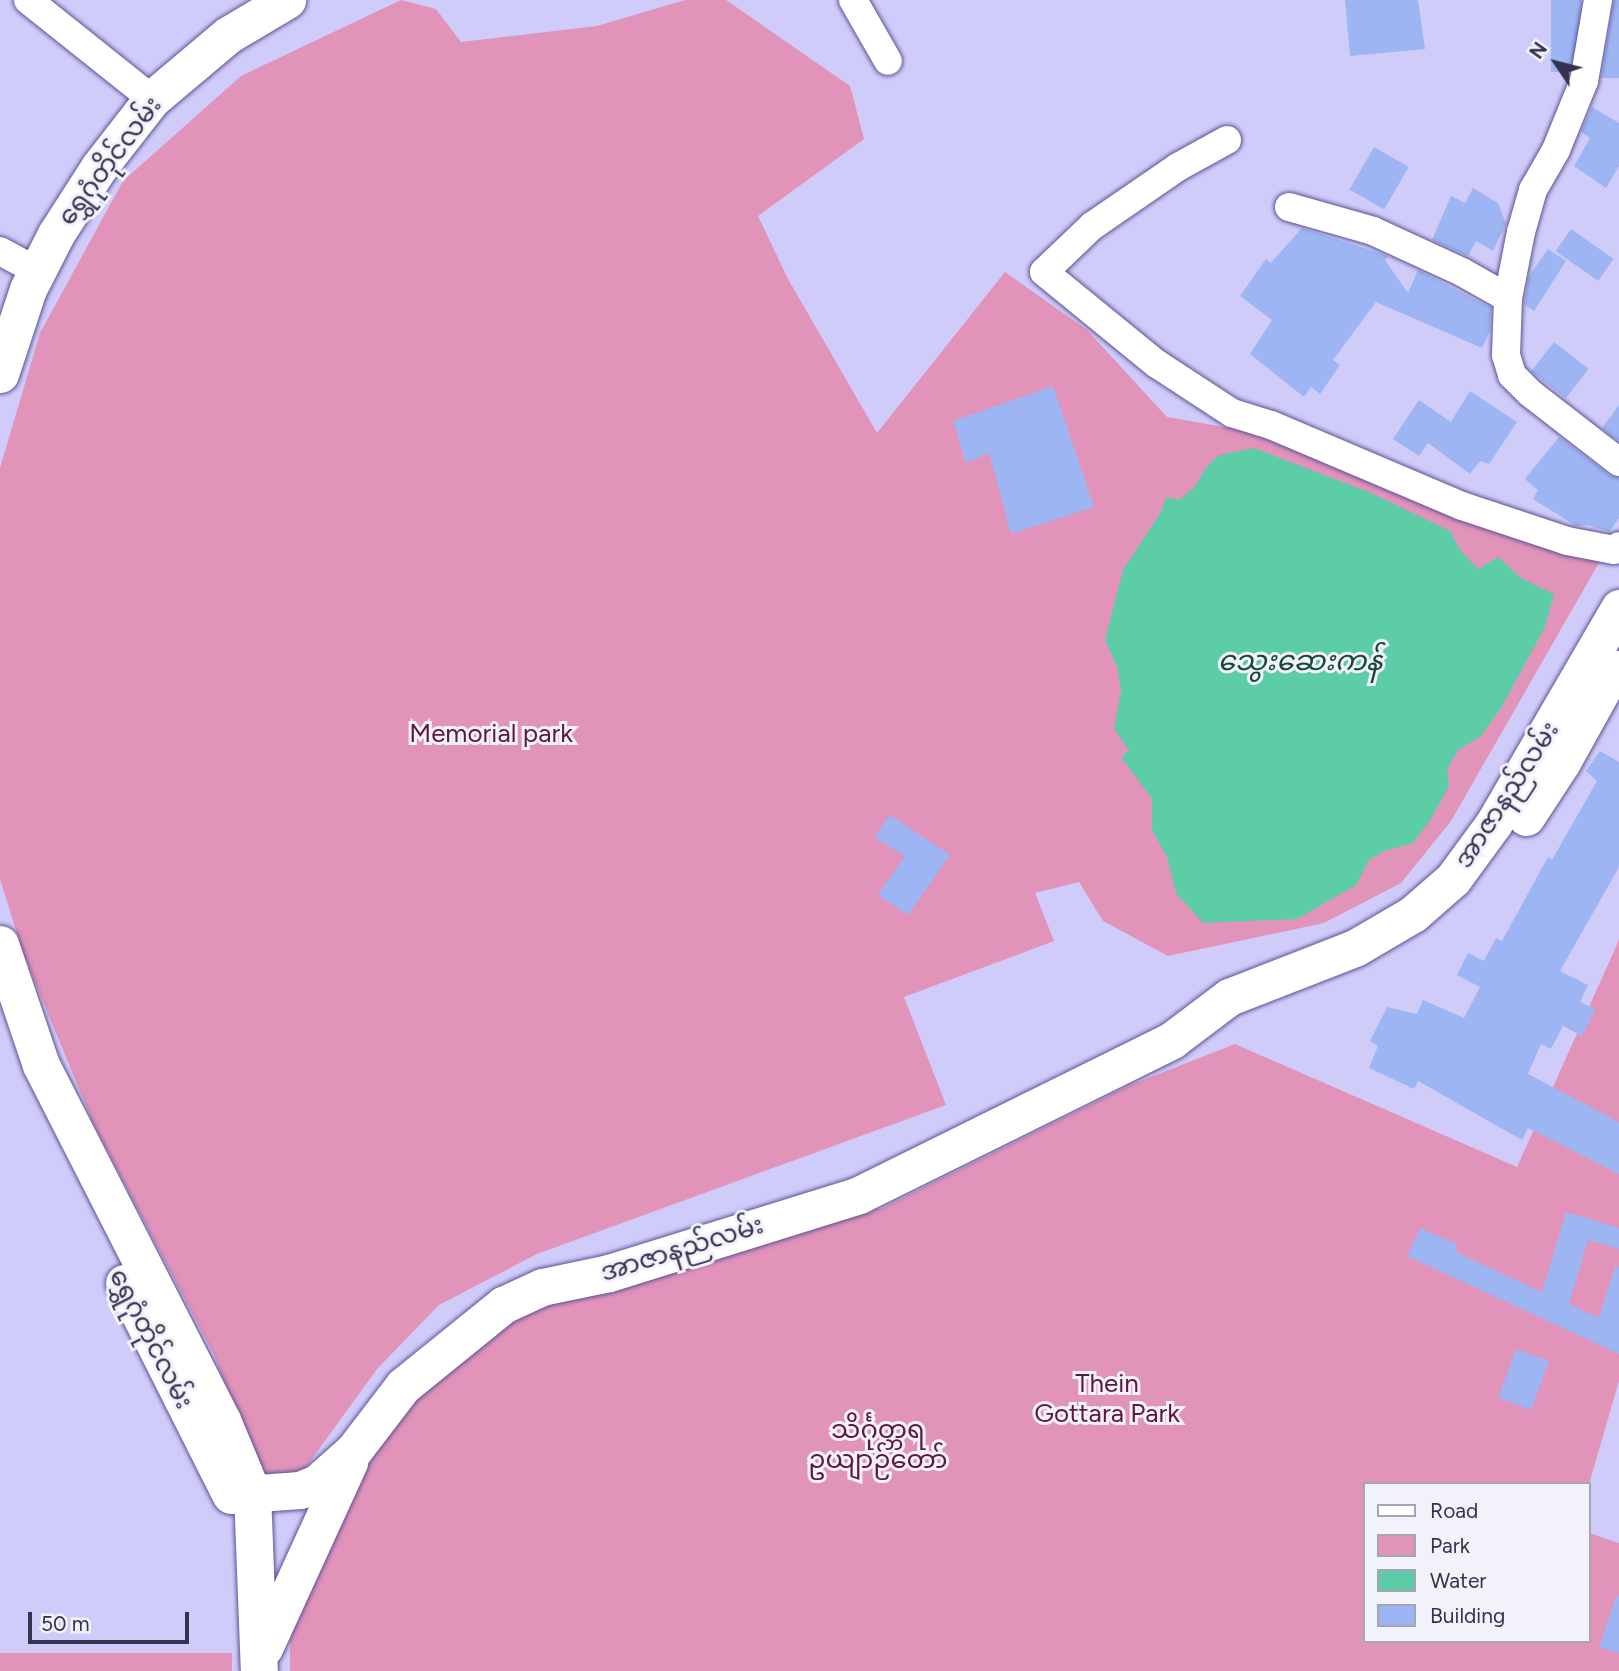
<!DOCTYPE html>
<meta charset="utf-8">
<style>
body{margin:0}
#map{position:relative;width:1619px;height:1671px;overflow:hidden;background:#d0ccfa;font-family:Figtree,"Noto Sans Myanmar",sans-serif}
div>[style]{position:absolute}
.green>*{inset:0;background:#e193ba;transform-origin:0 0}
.water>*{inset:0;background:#5dcda7}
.building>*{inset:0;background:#9db5f3;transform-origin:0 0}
.roads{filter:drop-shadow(0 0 2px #5d5395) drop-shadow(0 0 2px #5d5395)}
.minor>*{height:28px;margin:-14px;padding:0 14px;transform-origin:14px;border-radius:14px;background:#fff}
.major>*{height:37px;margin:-18.5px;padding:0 18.5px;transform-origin:18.5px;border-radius:18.5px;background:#fff}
span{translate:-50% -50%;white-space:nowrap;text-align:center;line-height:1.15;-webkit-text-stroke:6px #f2f2fa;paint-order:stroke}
.street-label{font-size:26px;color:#353250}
.park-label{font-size:26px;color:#611542}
.water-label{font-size:28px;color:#174738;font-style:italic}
.legend{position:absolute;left:1363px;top:1482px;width:228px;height:161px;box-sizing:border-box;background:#f2f2fa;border:2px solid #a6a5b6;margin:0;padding:9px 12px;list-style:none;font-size:21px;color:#353250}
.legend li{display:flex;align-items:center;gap:14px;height:35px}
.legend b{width:35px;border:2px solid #a6a5b6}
.north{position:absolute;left:1521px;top:28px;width:70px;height:70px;-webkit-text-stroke:5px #f2f2fa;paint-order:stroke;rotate:305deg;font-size:19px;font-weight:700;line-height:28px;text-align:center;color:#353250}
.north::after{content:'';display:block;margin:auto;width:24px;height:32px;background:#353250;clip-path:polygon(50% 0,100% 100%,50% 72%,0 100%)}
.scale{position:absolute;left:28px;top:1612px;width:161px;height:32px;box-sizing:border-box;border:4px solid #353250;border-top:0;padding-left:9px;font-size:21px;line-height:24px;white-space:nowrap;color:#353250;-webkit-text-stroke:5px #f2f2fa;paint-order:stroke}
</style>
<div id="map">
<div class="green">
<div style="clip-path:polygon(401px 0,436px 9px,461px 42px,597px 26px,685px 0,726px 0,850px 86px,864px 139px,758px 216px,788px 279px,877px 433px,1005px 272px,1087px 330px,1167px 417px,1241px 430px,1600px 561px,1451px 821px,1401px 883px,1324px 923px,1168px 956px,1103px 921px,1079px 882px,1035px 893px,1054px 941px,904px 997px,946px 1105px,537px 1254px,439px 1305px,377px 1369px,301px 1474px,260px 1474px,214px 1355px,94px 1125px,23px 953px,0 879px,0 468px,40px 333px,123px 181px,241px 76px)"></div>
<div style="clip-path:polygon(1619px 940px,1619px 1381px,1589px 1484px,1365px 1484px,1365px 1641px,1589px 1641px,1589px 1533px,1619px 1543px,1619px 1671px,290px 1671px,290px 1639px,312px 1510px,369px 1439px,484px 1328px,576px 1287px,882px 1208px,1128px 1086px,1235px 1044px,1517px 1167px)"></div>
<div style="left:0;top:1653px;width:232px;height:18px"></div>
</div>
<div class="water">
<div style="clip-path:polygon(1254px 448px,1371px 493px,1450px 531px,1460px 550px,1478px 569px,1498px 557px,1521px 578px,1554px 594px,1545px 627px,1501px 708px,1481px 736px,1458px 750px,1447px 770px,1449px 786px,1431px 819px,1413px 843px,1384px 851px,1369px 860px,1356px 885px,1297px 919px,1203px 923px,1176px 893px,1167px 857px,1152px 830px,1152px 799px,1121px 757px,1129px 750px,1114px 729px,1121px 691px,1117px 666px,1105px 640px,1123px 570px,1161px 512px,1166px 497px,1179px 500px,1195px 487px,1206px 467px,1219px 455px)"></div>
</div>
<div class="building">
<div style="clip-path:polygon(1345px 0,1418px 0,1425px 49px,1350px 56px)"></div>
<div style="left:1551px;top:0;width:30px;height:72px"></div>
<div style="clip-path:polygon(1614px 0,1619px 0,1619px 78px,1601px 78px)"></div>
<div style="clip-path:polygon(1592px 107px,1619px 123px,1619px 166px,1606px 188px,1574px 166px,1590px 138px,1581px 132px)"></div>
<div style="left:1374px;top:147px;width:40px;height:49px;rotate:30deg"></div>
<div style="clip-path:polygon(1473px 188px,1498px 203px,1506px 224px,1493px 251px,1476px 241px,1468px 256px,1432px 240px,1451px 196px,1465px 203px)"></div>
<div style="clip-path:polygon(1302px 228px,1388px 256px,1385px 260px,1408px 293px,1418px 270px,1491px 308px,1490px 331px,1482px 348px,1376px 302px,1333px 360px,1340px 365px,1320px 394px,1311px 387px,1304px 397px,1250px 354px,1272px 320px,1240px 296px,1266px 259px,1271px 263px)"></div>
<div style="left:1571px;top:229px;width:52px;height:27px;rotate:35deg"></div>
<div style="clip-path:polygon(1548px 249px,1566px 261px,1534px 311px,1524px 304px,1529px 276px)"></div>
<div style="left:1554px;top:342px;width:44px;height:37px;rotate:38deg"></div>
<div style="clip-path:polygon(1053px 386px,1094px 507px,1011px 534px,989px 453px,966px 463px,953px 421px)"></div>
<div style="clip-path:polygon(1470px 391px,1517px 422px,1489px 464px,1480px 461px,1470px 474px,1428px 443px,1419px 456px,1393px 439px,1419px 400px,1451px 422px)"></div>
<div style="clip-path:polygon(1619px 405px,1619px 441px,1602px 428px)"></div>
<div style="clip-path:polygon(1559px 437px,1609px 475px,1619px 478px,1619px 518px,1609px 532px,1588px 525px,1576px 526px,1533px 499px,1538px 490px,1525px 479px)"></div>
<div style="clip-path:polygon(1600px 751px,1619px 762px,1619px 867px,1560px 971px,1588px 985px,1580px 1002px,1595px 1009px,1582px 1036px,1563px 1026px,1551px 1049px,1541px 1044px,1528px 1074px,1619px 1122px,1619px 1174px,1528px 1128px,1522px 1140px,1418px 1081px,1414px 1089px,1369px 1068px,1378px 1046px,1370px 1041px,1387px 1007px,1417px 1014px,1423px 1000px,1464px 1018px,1480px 987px,1457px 975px,1468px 953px,1484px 961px,1496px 938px,1502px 941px,1548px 857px,1552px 860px,1597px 781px,1586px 771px)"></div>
<div style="clip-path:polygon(890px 815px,950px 855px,908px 915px,878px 895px,905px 856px,874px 837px)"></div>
<div style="clip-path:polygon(1566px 1212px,1619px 1228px,1619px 1249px,1588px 1240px,1569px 1304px,1599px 1318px,1615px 1267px,1619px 1267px,1619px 1354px,1407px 1256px,1420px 1228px,1457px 1244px,1456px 1252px,1542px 1292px)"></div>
<div style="left:1516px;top:1349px;width:35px;height:52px;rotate:20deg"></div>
<div style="clip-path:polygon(1616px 1596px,1619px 1596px,1619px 1653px,1599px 1647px)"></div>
</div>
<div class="roads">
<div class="minor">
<div style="left:28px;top:0;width:159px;rotate:38.6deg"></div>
<div style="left:853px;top:0;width:70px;rotate:60.2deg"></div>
<div style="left:1598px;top:0;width:82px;rotate:99.8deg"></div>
<div style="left:1584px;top:81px;width:74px;rotate:112.1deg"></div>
<div style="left:1556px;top:150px;width:46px;rotate:119.9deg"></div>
<div style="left:1533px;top:190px;width:44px;rotate:105.9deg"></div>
<div style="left:1521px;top:232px;width:67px;rotate:101.1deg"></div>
<div style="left:1508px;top:298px;width:57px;rotate:92deg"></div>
<div style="left:1506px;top:355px;width:21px;rotate:73deg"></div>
<div style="left:1512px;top:375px;width:25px;rotate:45deg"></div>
<div style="left:1530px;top:393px;width:113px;rotate:37.8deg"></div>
<div style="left:1227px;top:140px;width:56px;rotate:151.1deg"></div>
<div style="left:1178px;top:167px;width:104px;rotate:145.5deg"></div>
<div style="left:1092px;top:226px;width:66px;rotate:136.2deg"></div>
<div style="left:1044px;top:272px;width:146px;rotate:39.2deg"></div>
<div style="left:1157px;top:364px;width:90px;rotate:33.2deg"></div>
<div style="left:1232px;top:413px;width:41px;rotate:17.1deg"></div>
<div style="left:1271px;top:425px;width:207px;rotate:23deg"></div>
<div style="left:1462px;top:506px;width:111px;rotate:18.4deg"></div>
<div style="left:1567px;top:541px;width:48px;rotate:10.8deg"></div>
<div style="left:1614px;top:550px;width:6px;rotate:-39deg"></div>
<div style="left:1289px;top:207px;width:87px;rotate:15.9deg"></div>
<div style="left:1373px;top:231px;width:98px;rotate:24.7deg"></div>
<div style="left:1462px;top:272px;width:53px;rotate:29.5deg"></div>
<div style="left:0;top:251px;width:42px;rotate:28.4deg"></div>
</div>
<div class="major">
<div style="left:0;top:374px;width:89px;rotate:-71.8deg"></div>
<div style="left:28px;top:289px;width:62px;rotate:-63deg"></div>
<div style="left:56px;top:234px;width:80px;rotate:-57.3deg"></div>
<div style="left:99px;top:167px;width:86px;rotate:-52.1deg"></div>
<div style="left:152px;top:99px;width:99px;rotate:-40.1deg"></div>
<div style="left:228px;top:35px;width:69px;rotate:-30.7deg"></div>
<div style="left:1526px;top:817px;width:66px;rotate:-56.8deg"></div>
<div style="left:1562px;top:762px;width:107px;rotate:-61deg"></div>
<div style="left:0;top:944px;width:128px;rotate:71.3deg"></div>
<div style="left:41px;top:1065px;width:398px;rotate:63deg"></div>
<div style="left:222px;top:1420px;width:78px;rotate:67.4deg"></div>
<div style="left:252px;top:1492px;width:179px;rotate:87.8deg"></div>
<div style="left:124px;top:1283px;width:236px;rotate:63.3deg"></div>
<div style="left:231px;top:1495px;width:69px;rotate:-4.1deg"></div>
<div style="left:300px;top:1490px;width:18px;rotate:-22deg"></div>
<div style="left:317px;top:1483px;width:50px;rotate:-41.7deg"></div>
<div style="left:354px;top:1450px;width:81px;rotate:-52.6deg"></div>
<div style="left:403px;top:1386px;width:129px;rotate:-39deg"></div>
<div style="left:503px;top:1305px;width:43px;rotate:-24.8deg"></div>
<div style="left:542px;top:1287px;width:68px;rotate:-11.8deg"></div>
<div style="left:609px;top:1273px;width:262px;rotate:-17.3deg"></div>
<div style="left:859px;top:1195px;width:349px;rotate:-26.3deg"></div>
<div style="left:1172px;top:1040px;width:71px;rotate:-37deg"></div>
<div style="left:1229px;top:997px;width:135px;rotate:-21.3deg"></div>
<div style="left:1355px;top:948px;width:67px;rotate:-30.4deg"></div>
<div style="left:1413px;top:914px;width:53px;rotate:-41.2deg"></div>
<div style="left:1453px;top:879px;width:69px;rotate:-53.8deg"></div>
<div style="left:1494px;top:823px;width:249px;rotate:-59.8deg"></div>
<div style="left:264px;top:1648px;width:205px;rotate:-65.4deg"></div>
</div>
</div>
<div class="street-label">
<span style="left:110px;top:161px;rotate:-53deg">ရွှေဂုံတိုင်လမ်း</span>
<span style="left:1507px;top:795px;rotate:-57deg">အာဇာနည်လမ်း</span>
<span style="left:682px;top:1249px;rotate:-17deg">အာဇာနည်လမ်း</span>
<span style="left:151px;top:1339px;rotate:63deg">ရွှေဂုံတိုင်လမ်း</span>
</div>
<div class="park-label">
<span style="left:491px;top:734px">Memorial park</span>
<span style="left:1107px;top:1399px">Thein<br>Gottara Park</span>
<span style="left:878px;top:1445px">သိင်္ဂုတ္တရ<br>ဥယျာဉ်တော်</span>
</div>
<div class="water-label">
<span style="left:1300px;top:660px">သွေးဆေးကန်</span>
</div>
<ul class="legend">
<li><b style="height:9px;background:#fff"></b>Road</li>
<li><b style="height:19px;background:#e193ba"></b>Park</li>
<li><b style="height:19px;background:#5dcda7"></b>Water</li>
<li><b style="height:19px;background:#9db5f3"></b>Building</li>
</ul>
<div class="north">N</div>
<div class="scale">50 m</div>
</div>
